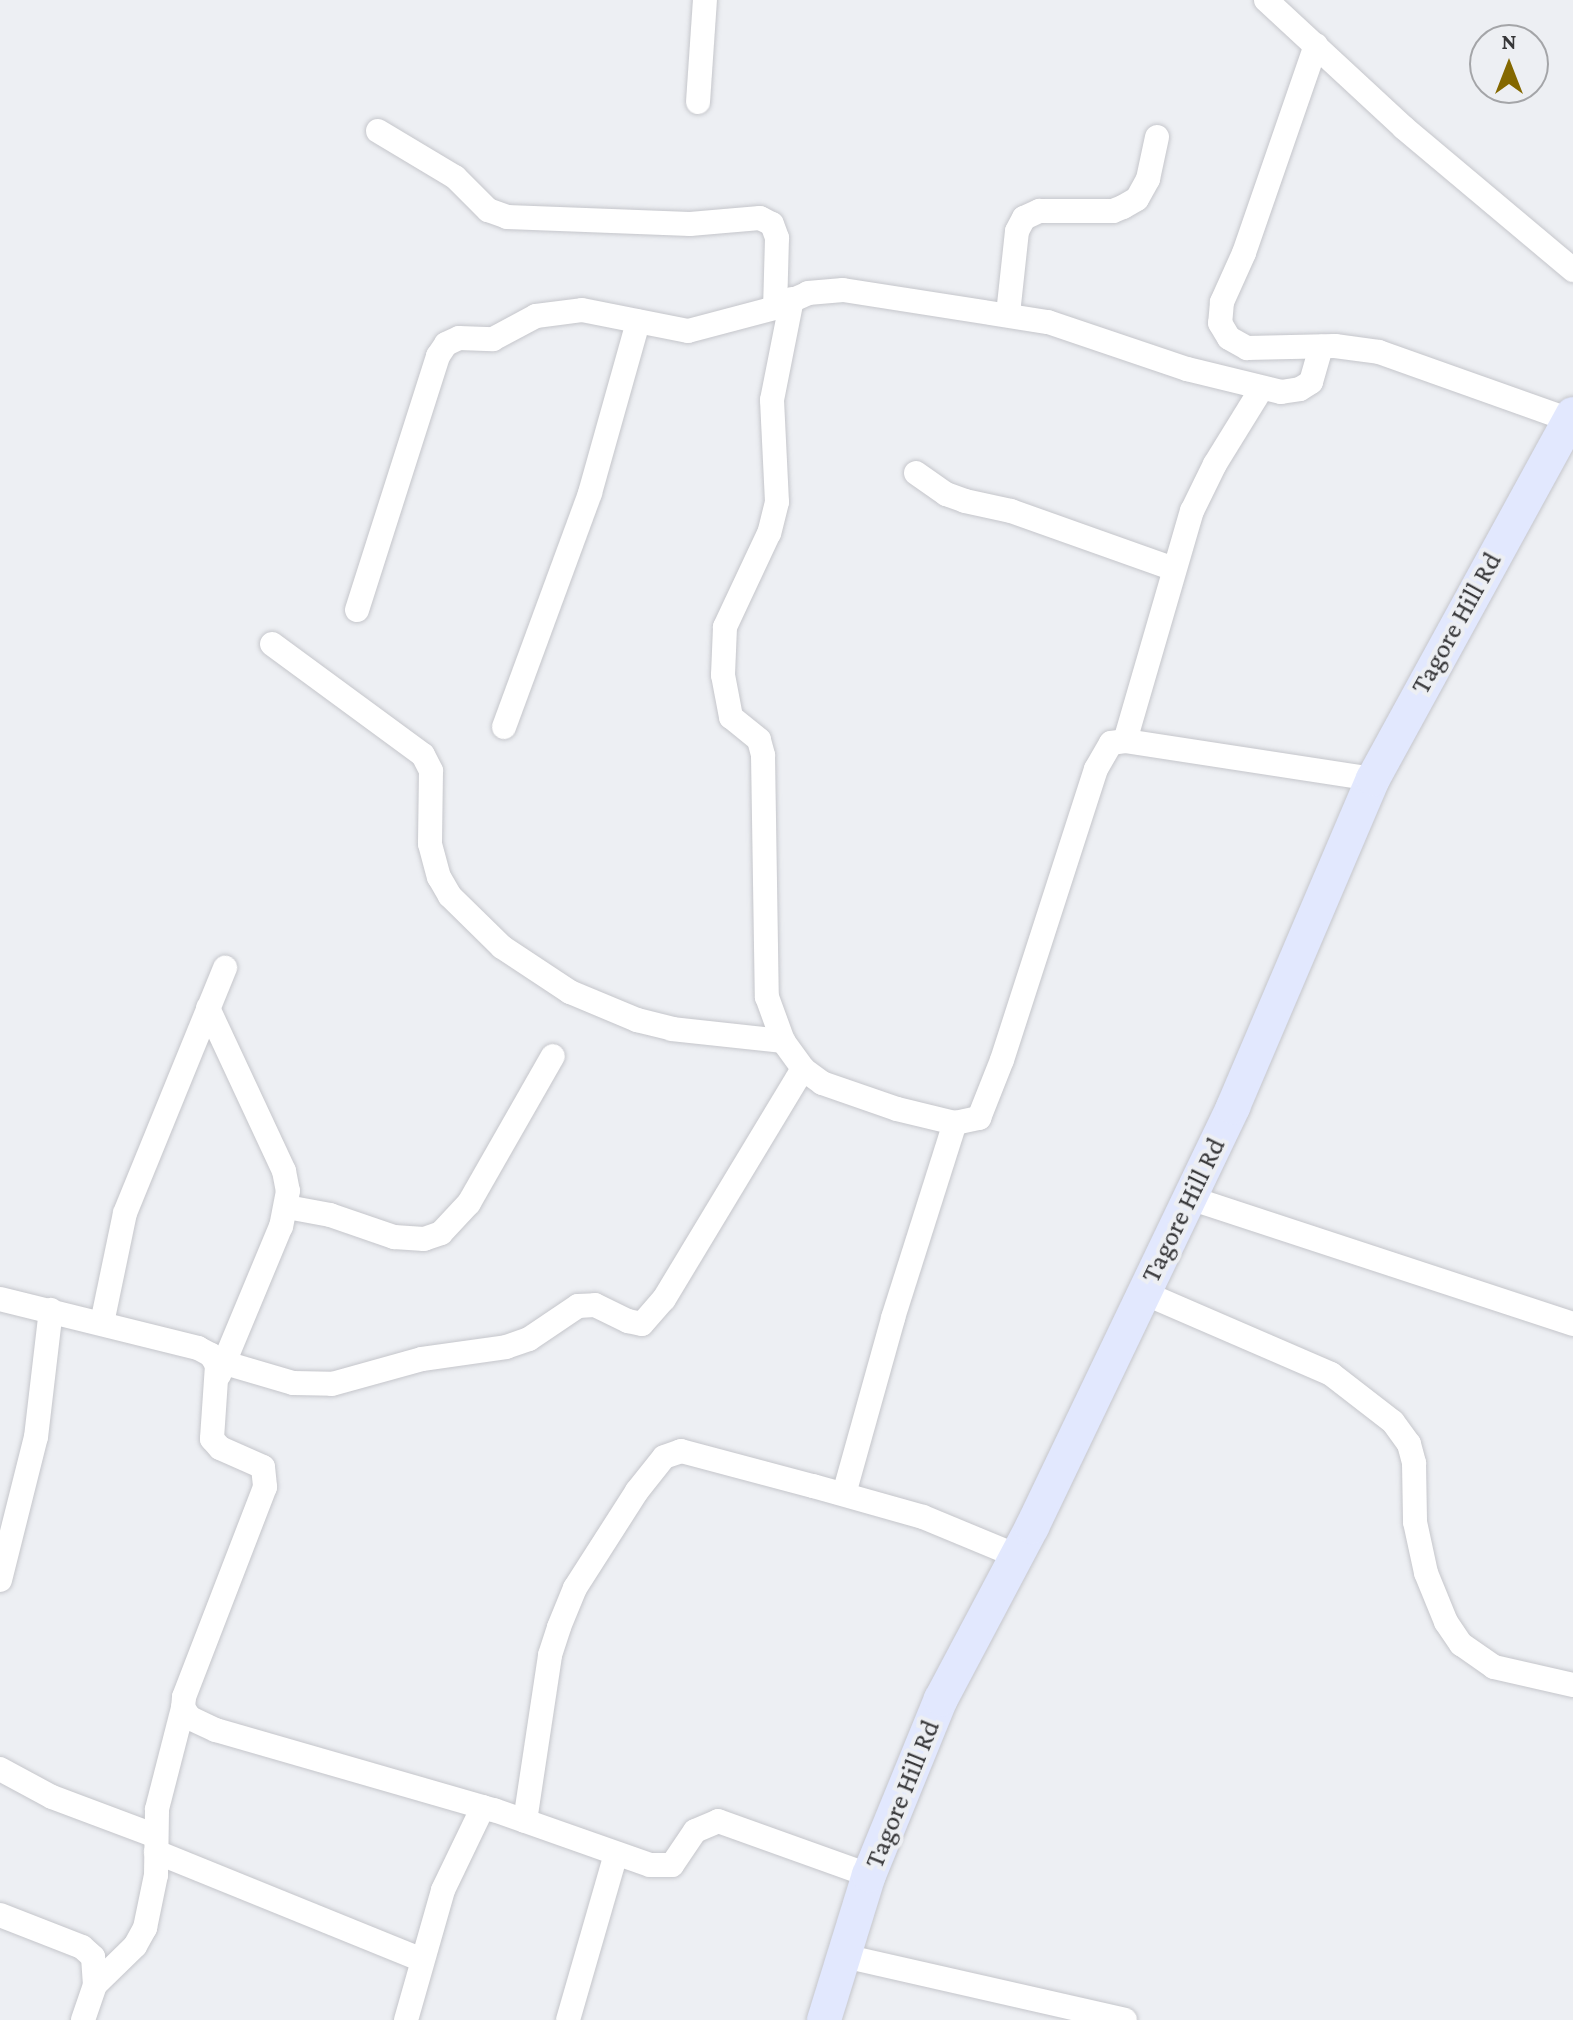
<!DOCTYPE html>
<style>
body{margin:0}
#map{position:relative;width:1573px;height:2020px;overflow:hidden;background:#edeff3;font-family:"Crimson Pro",serif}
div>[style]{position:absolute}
.roads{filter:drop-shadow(0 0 2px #c5c6cb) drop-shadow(0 0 2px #c5c6cb)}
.street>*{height:24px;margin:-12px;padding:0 12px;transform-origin:12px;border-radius:12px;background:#fff}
.secondary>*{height:34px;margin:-17px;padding:0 17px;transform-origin:17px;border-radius:17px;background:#e2e8fe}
span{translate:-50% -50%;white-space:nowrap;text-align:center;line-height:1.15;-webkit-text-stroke:8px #edeff3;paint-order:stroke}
.street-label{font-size:28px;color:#363638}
.north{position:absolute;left:1469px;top:24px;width:80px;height:80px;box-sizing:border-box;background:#edeff3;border:2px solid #a4a5a8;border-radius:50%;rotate:0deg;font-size:22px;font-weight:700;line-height:32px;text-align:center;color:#363638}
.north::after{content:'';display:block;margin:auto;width:28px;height:36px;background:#846800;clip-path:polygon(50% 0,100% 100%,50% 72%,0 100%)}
</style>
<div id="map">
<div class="roads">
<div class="street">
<div style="left:1266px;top:0;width:188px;rotate:42.8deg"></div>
<div style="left:1404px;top:128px;width:221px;rotate:40deg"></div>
<div style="left:1316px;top:45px;width:220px;rotate:109.1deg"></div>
<div style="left:1244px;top:253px;width:54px;rotate:114.2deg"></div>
<div style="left:1222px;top:302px;width:21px;rotate:95deg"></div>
<div style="left:1220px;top:323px;width:17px;rotate:59deg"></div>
<div style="left:1229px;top:338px;width:21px;rotate:29deg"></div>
<div style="left:1247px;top:348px;width:88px;rotate:-1.3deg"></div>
<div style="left:1335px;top:346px;width:44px;rotate:7.8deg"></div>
<div style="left:1379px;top:352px;width:203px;rotate:19.6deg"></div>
<div style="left:698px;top:102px;width:102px;rotate:-86.1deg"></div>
<div style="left:378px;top:131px;width:90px;rotate:30.9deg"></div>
<div style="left:455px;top:177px;width:47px;rotate:45deg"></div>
<div style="left:488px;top:210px;width:20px;rotate:20deg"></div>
<div style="left:507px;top:217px;width:183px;rotate:2.2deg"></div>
<div style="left:690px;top:224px;width:70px;rotate:-4.9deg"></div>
<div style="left:760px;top:218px;width:13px;rotate:27deg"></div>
<div style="left:772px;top:224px;width:15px;rotate:70deg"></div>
<div style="left:777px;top:238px;width:70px;rotate:91.6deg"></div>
<div style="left:792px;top:299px;width:103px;rotate:101.2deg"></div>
<div style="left:772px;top:400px;width:102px;rotate:87.2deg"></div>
<div style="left:777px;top:502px;width:32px;rotate:104deg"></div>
<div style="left:769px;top:533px;width:104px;rotate:115.1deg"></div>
<div style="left:725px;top:627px;width:48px;rotate:92.4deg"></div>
<div style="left:723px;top:675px;width:43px;rotate:79.2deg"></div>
<div style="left:731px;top:717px;width:36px;rotate:39deg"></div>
<div style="left:759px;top:740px;width:16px;rotate:75deg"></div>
<div style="left:763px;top:755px;width:242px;rotate:89.1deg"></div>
<div style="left:767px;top:997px;width:47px;rotate:70deg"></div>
<div style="left:783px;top:1041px;width:34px;rotate:54deg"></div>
<div style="left:803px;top:1069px;width:24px;rotate:36deg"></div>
<div style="left:822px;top:1083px;width:79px;rotate:19.1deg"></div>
<div style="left:897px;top:1109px;width:60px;rotate:13.6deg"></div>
<div style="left:955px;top:1123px;width:25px;rotate:-12deg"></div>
<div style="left:979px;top:1118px;width:62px;rotate:-68.4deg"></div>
<div style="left:1002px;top:1060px;width:306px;rotate:-72.1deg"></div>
<div style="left:1096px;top:769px;width:30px;rotate:-60deg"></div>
<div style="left:1111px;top:743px;width:14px;rotate:-8deg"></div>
<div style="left:1125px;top:741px;width:251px;rotate:8.7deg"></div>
<div style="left:1008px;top:314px;width:83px;rotate:-83.8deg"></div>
<div style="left:1017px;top:231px;width:15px;rotate:-62deg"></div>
<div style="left:1024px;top:218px;width:17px;rotate:-25deg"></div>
<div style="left:1039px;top:211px;width:74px"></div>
<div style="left:1113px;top:211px;width:11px;rotate:-22deg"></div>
<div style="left:1123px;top:207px;width:16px;rotate:-30deg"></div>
<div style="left:1137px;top:199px;width:23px;rotate:-61deg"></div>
<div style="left:1148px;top:179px;width:43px;rotate:-77.9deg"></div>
<div style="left:916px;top:473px;width:37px;rotate:35deg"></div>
<div style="left:946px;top:494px;width:20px;rotate:20deg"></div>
<div style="left:965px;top:501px;width:47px;rotate:12.3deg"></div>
<div style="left:1011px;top:511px;width:173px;rotate:19.6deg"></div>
<div style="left:357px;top:610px;width:267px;rotate:-72.3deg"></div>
<div style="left:438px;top:356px;width:14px;rotate:-56deg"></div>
<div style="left:446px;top:344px;width:14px;rotate:-25deg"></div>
<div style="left:459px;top:338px;width:34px;rotate:2deg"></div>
<div style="left:493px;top:339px;width:49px;rotate:-28.1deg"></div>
<div style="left:536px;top:316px;width:46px;rotate:-7.4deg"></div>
<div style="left:582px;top:310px;width:108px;rotate:11.2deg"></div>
<div style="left:688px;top:331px;width:90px;rotate:-14.8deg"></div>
<div style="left:775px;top:308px;width:36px;rotate:-24deg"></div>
<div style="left:808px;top:293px;width:35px;rotate:-5deg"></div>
<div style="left:843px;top:290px;width:207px;rotate:8.9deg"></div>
<div style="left:1048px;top:322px;width:147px;rotate:18.7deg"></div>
<div style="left:1187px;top:369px;width:97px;rotate:13.7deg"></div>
<div style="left:1281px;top:392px;width:19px;rotate:-9deg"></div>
<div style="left:1300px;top:389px;width:13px;rotate:-32deg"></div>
<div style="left:1311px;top:382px;width:37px;rotate:-74deg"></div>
<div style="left:272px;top:644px;width:187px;rotate:36.3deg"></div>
<div style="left:423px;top:755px;width:18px;rotate:63deg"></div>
<div style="left:431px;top:771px;width:73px;rotate:90.8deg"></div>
<div style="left:430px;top:844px;width:34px;rotate:75deg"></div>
<div style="left:439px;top:877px;width:22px;rotate:60deg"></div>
<div style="left:450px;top:896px;width:73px;rotate:44.4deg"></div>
<div style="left:502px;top:947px;width:82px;rotate:33.5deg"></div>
<div style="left:570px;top:992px;width:73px;rotate:22.7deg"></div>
<div style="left:637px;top:1020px;width:36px;rotate:14deg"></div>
<div style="left:672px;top:1029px;width:112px;rotate:6.2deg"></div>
<div style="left:504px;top:727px;width:249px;rotate:-69.8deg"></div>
<div style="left:590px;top:493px;width:178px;rotate:-74.3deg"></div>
<div style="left:1125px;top:741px;width:240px;rotate:-73.8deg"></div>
<div style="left:1192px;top:511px;width:52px;rotate:-63.9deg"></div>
<div style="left:1215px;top:464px;width:89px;rotate:-58.3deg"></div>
<div style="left:208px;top:1008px;width:180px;rotate:65deg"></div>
<div style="left:284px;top:1171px;width:20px;rotate:79deg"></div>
<div style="left:288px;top:1191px;width:36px;rotate:101deg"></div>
<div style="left:281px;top:1226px;width:161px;rotate:112.6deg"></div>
<div style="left:1190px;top:1198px;width:403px;rotate:18.2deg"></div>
<div style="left:287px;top:1207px;width:44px;rotate:10.5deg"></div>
<div style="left:330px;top:1215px;width:68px;rotate:19deg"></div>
<div style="left:394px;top:1237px;width:30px;rotate:4deg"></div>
<div style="left:424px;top:1239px;width:18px;rotate:-19deg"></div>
<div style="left:441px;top:1233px;width:41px;rotate:-47deg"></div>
<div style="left:469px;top:1203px;width:169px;rotate:-60.3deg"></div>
<div style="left:1144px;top:1293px;width:204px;rotate:23.4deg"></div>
<div style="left:1331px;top:1374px;width:78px;rotate:37.7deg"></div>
<div style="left:1393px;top:1422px;width:27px;rotate:54deg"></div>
<div style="left:1409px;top:1444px;width:20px;rotate:75deg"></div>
<div style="left:1414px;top:1463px;width:59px;rotate:89deg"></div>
<div style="left:1415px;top:1522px;width:52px;rotate:77.8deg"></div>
<div style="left:1426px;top:1573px;width:53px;rotate:67.8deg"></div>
<div style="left:1446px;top:1622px;width:27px;rotate:56deg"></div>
<div style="left:1461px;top:1644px;width:40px;rotate:34.9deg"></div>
<div style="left:1494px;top:1667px;width:81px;rotate:12.8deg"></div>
<div style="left:0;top:1299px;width:204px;rotate:13.9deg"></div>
<div style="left:198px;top:1348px;width:15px;rotate:28deg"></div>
<div style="left:211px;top:1355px;width:12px;rotate:59deg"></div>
<div style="left:217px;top:1365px;width:74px;rotate:93.9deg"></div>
<div style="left:212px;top:1439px;width:12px;rotate:48deg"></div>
<div style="left:220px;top:1448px;width:47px;rotate:23.8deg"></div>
<div style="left:263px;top:1467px;width:20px;rotate:84deg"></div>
<div style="left:265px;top:1487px;width:225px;rotate:111.1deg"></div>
<div style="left:184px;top:1697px;width:11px;rotate:95deg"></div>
<div style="left:183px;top:1708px;width:12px;rotate:55deg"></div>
<div style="left:190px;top:1718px;width:29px;rotate:25deg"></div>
<div style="left:216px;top:1730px;width:289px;rotate:16.1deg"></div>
<div style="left:494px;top:1810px;width:165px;rotate:19.4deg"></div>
<div style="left:650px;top:1865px;width:22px"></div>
<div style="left:672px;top:1865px;width:41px;rotate:-55.9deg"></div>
<div style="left:695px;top:1831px;width:25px;rotate:-23deg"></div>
<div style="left:718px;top:1821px;width:160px;rotate:19.7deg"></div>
<div style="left:102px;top:1323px;width:112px;rotate:-78.2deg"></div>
<div style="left:125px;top:1213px;width:265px;rotate:-67.8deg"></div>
<div style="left:225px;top:1363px;width:71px;rotate:16.4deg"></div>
<div style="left:293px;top:1383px;width:39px;rotate:1deg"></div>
<div style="left:332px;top:1384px;width:93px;rotate:-15.5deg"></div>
<div style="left:422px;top:1359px;width:85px;rotate:-8.1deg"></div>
<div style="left:506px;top:1347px;width:24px;rotate:-19deg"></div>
<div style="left:529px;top:1339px;width:59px;rotate:-34deg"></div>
<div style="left:578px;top:1306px;width:17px;rotate:-3deg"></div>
<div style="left:595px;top:1305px;width:37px;rotate:26deg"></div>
<div style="left:628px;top:1321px;width:14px;rotate:12deg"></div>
<div style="left:642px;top:1324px;width:33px;rotate:-49deg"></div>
<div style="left:664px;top:1299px;width:269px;rotate:-58.9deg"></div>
<div style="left:844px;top:1494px;width:183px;rotate:-74.4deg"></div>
<div style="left:893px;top:1318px;width:205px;rotate:-72.4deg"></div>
<div style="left:0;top:1580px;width:147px;rotate:-75.9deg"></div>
<div style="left:36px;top:1437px;width:128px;rotate:-83.3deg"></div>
<div style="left:0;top:1769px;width:59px;rotate:28.3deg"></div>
<div style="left:52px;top:1797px;width:111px;rotate:20.6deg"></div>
<div style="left:525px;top:1821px;width:168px;rotate:-81.4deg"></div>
<div style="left:550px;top:1655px;width:29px;rotate:-72deg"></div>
<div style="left:559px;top:1627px;width:42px;rotate:-67.7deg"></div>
<div style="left:575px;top:1588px;width:115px;rotate:-57.4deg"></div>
<div style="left:637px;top:1491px;width:43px;rotate:-51.5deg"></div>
<div style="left:664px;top:1457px;width:18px;rotate:-19deg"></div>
<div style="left:681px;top:1451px;width:137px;rotate:14.9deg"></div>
<div style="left:813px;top:1486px;width:114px;rotate:15.7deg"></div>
<div style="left:923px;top:1517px;width:102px;rotate:22.5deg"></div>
<div style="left:156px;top:1852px;width:287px;rotate:22.1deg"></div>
<div style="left:0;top:1915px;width:88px;rotate:21.3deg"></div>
<div style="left:82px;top:1947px;width:15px;rotate:42deg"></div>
<div style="left:93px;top:1957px;width:28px;rotate:86deg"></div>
<div style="left:95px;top:1985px;width:37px;rotate:109deg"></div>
<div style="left:844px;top:1956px;width:288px;rotate:12.8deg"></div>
<div style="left:95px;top:1985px;width:56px;rotate:-44.3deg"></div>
<div style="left:135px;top:1946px;width:21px;rotate:-61deg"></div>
<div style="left:145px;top:1928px;width:54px;rotate:-78.3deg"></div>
<div style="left:156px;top:1875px;width:66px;rotate:-89.1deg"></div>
<div style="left:157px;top:1809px;width:104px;rotate:-75.6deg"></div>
<div style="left:406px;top:2020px;width:135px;rotate:-74.1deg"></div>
<div style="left:443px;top:1890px;width:92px;rotate:-64.3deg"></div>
<div style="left:568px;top:2020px;width:173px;rotate:-73.9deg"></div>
</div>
<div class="secondary">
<div style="left:824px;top:2020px;width:152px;rotate:-72.8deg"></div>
<div style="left:869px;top:1875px;width:190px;rotate:-67.8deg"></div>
<div style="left:941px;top:1699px;width:195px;rotate:-62.1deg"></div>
<div style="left:1032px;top:1527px;width:466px;rotate:-64.4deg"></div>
<div style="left:1233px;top:1107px;width:357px;rotate:-66.9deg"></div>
<div style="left:1373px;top:779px;width:416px;rotate:-61.3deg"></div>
</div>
</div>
<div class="street-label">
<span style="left:1456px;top:623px;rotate:-61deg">Tagore Hill Rd</span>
<span style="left:1183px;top:1210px;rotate:-64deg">Tagore Hill Rd</span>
<span style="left:902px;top:1794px;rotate:-68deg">Tagore Hill Rd</span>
</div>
<div class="north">N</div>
</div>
